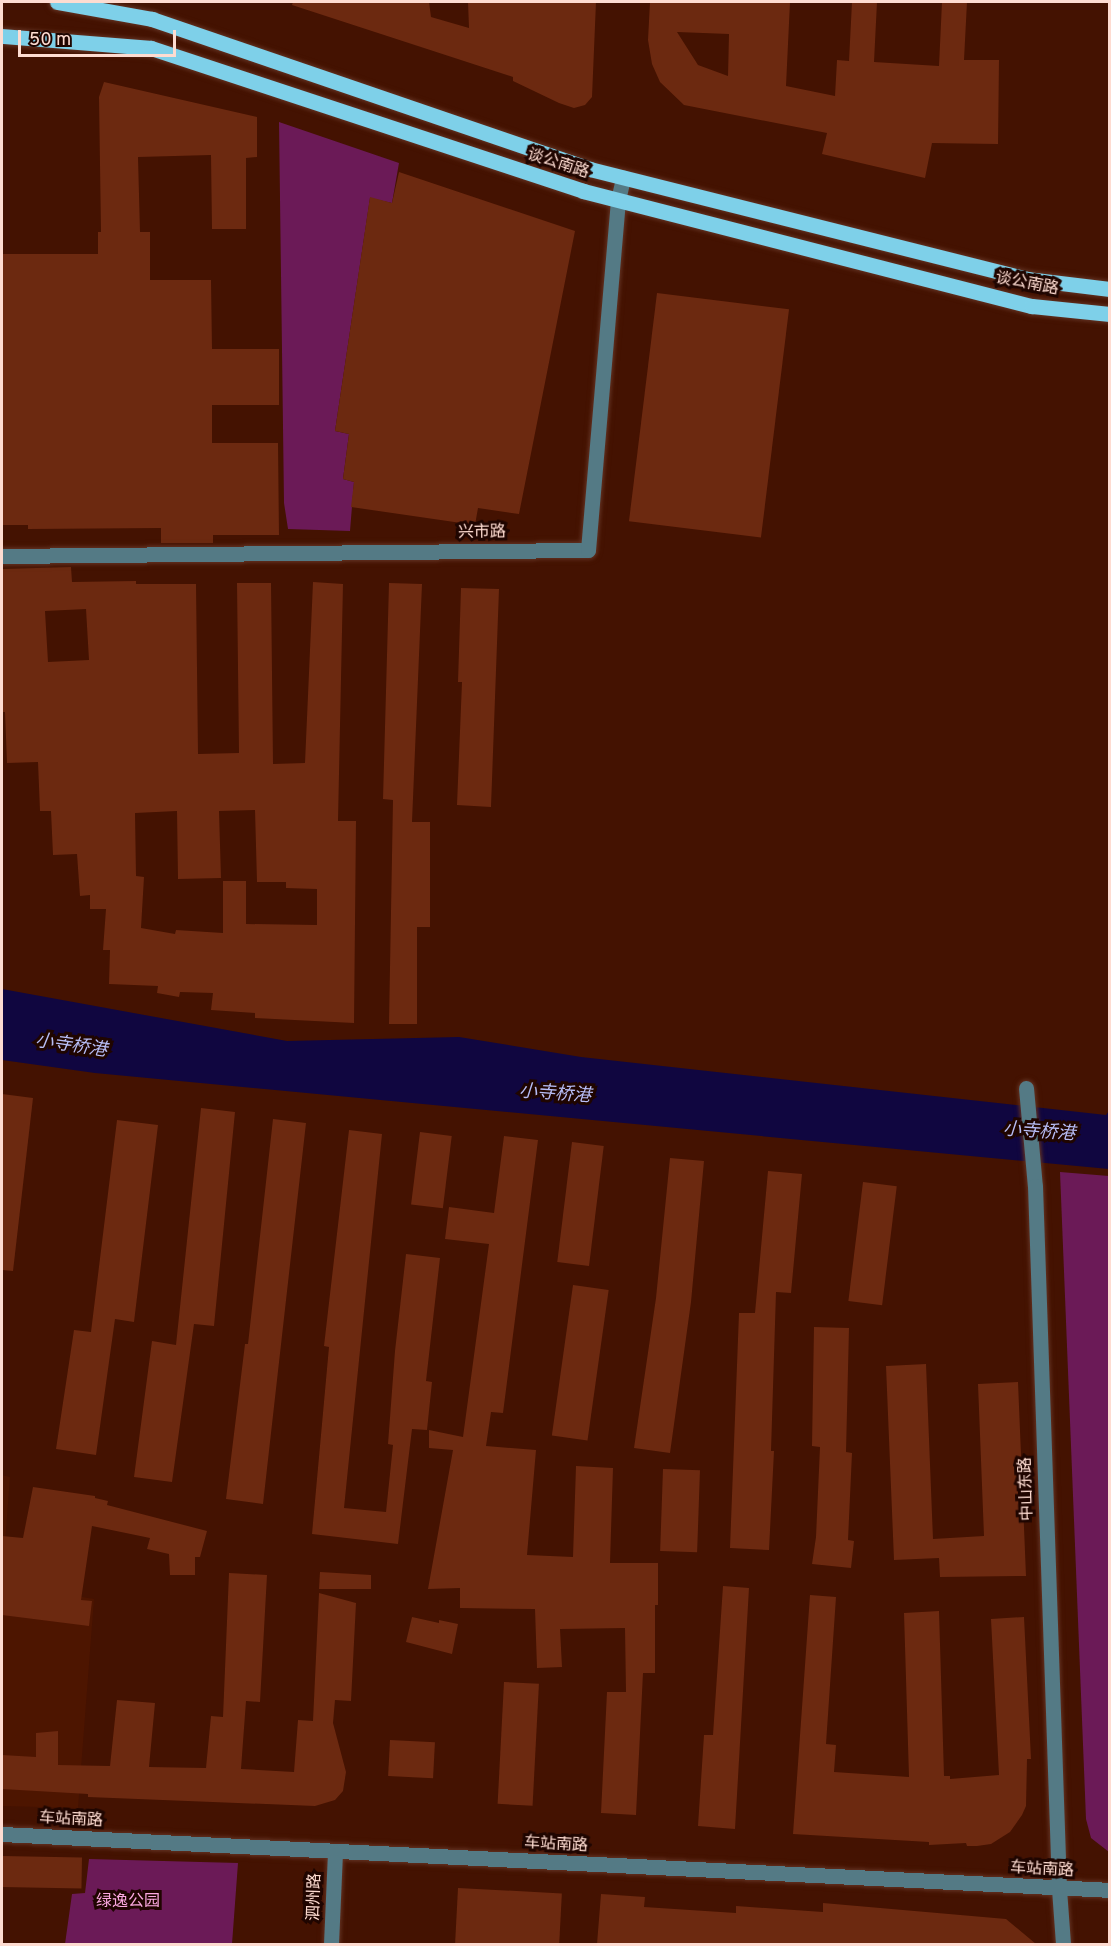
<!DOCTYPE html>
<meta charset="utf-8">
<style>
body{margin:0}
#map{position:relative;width:1111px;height:1946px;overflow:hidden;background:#441201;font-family:Overpass,"Noto Sans SC",sans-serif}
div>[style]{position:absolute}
.built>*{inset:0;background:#4d1500}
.green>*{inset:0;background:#6b1a57}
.water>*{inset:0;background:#100640}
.building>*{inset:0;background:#6c2910;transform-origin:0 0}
.roads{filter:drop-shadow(0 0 2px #623222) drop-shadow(0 0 2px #623222)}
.minor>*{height:15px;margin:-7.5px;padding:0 7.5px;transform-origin:7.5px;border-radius:7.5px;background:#547a85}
.major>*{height:15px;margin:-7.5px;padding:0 7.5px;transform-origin:7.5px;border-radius:7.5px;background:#7ed0e9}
span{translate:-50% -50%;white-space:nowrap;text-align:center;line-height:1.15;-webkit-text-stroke:6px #1f0500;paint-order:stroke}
.street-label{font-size:16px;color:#fedcd1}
.park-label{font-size:16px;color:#fba8e0}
.water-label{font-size:18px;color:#b7bdf5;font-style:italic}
.frame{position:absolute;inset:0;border:3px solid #fedcd1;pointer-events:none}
.scale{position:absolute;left:18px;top:30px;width:158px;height:27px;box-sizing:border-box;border:3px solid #fedcd1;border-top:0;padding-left:8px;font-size:18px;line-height:21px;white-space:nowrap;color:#fedcd1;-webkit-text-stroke:4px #1f0500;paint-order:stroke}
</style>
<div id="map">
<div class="built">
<div style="clip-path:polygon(2px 1475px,10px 1477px,2px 1583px,94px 1599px,78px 1808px,2px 1806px)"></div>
</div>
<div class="green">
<div style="clip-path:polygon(279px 122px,399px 163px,392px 203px,370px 198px,335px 431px,349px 434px,343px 479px,354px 482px,350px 531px,288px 529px,284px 503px)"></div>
<div style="clip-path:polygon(1060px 1172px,1109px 1176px,1109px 1852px,1091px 1838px,1086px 1819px)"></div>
<div style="clip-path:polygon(89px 1859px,238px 1863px,232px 1944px,65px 1944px,72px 1894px,85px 1893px)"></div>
</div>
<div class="water">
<div style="clip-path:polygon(2px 989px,287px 1041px,459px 1037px,581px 1057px,1106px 1115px,1109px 1111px,1109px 1169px,95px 1073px,2px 1060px)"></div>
</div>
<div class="building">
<div style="clip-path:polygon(293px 2px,429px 2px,431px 17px,469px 28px,468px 2px,596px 2px,592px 97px,585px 105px,574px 108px,559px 103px,513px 81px,513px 77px,292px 5px)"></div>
<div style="clip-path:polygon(evenodd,650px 2px,790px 2px,786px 86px,835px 96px,837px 60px,849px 61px,852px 2px,877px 2px,874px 62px,939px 66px,942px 2px,967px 2px,964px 60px,999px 60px,998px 144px,932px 143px,925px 178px,822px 154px,827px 133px,684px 105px,660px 82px,652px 64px,648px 40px,650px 2px,677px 32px,729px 34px,728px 76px,698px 65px,677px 32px)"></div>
<div style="clip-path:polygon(104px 82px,257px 117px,257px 157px,246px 158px,246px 229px,212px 229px,211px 155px,138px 157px,140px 232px,150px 232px,150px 280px,211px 280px,212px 349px,279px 349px,279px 405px,212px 405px,212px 443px,278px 443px,279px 535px,213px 535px,213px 543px,161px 543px,161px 528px,28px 529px,28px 525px,2px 525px,2px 254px,98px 254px,98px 232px,101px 232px,99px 97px)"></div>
<div style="clip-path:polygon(399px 172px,575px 231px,519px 514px,478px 508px,475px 525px,351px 507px,354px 482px,343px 479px,349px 434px,335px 431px,370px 197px,392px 203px)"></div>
<div style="left:657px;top:293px;width:133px;height:230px;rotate:7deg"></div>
<div style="clip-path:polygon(evenodd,71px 567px,72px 582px,136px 581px,136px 584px,196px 584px,198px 754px,239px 753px,237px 583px,271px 583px,273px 764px,305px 763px,313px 582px,343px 584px,338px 821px,356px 821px,354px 1023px,255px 1018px,255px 1013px,211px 1010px,213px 993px,180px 992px,179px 997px,157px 993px,158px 986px,109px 984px,110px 950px,103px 950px,106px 909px,90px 909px,90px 895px,80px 896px,77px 854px,53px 855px,51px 811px,40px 811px,38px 762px,7px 763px,5px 712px,2px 712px,2px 569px,71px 567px,86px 609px,89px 660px,48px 662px,45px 611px,86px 609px,71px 567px,255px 810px,257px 882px,286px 882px,286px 888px,317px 889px,317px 925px,246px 924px,246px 881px,223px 881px,223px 933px,176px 930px,175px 934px,141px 928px,144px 877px,136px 876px,135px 813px,177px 811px,178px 879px,221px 878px,219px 811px,255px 810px)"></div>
<div style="clip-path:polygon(389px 583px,422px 584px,412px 822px,430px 822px,430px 927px,417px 927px,417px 1024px,389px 1024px,393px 800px,383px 799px)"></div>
<div style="clip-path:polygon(461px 588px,499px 589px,491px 807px,457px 805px,462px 682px,458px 682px)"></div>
<div style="clip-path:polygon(2px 1094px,33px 1098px,13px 1271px,2px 1270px)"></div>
<div style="clip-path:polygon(201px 1108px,235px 1112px,214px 1326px,194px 1324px,172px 1482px,134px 1477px,152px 1341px,176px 1345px)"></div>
<div style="clip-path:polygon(273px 1119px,306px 1123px,263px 1504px,226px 1499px,245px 1344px,248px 1344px)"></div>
<div style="clip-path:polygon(117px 1120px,158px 1125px,134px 1322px,115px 1319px,96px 1455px,56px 1449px,74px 1330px,91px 1332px)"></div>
<div style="clip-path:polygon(349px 1130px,382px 1134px,344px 1508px,386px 1512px,393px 1445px,388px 1444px,395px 1351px,406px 1254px,440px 1258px,426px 1381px,432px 1382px,427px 1430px,412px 1429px,398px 1544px,312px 1534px,329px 1347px,324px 1346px)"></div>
<div style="left:420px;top:1132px;width:32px;height:73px;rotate:7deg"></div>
<div style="clip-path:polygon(504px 1136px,538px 1140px,503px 1413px,491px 1412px,486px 1446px,536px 1450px,527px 1555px,573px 1557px,576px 1466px,613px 1468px,610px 1563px,658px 1563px,658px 1605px,655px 1605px,655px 1673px,643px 1673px,636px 1815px,601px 1813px,607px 1692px,626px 1692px,625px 1628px,560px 1629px,562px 1667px,537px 1668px,535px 1609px,460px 1608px,460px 1588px,428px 1589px,453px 1450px,429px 1448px,429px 1430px,463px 1437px,489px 1244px,445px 1239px,449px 1207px,494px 1213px)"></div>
<div style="left:572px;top:1142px;width:32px;height:121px;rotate:7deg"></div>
<div style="clip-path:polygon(670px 1158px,704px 1161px,691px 1302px,670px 1453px,634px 1448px,656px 1298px)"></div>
<div style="clip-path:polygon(768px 1171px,802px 1174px,791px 1293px,776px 1292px,771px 1451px,774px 1451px,769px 1550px,730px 1548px,739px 1313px,755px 1313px)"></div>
<div style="left:863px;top:1182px;width:34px;height:120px;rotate:7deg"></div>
<div style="left:573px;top:1285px;width:36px;height:152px;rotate:8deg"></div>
<div style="clip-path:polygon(814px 1327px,849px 1328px,846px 1452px,852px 1453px,848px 1540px,854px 1541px,851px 1568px,812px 1564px,816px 1537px,820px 1447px,812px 1446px)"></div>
<div style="clip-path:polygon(926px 1364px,933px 1539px,984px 1536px,978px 1384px,1018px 1382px,1026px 1576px,940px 1577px,939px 1558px,894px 1560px,886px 1366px)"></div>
<div style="left:663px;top:1469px;width:37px;height:82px;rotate:2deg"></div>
<div style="clip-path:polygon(33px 1487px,95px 1496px,95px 1498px,108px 1501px,107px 1505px,207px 1531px,200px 1557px,195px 1557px,195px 1575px,170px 1575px,169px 1554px,147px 1549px,150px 1538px,92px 1526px,81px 1600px,92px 1601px,89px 1626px,2px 1615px,2px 1536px,23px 1538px)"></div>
<div style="clip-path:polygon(320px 1572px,371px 1575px,371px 1589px,319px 1589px)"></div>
<div style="clip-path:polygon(229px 1573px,267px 1575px,260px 1702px,246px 1701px,241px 1769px,294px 1772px,298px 1720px,313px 1721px,319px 1593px,356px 1603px,351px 1701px,335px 1700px,333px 1723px,346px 1772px,343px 1791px,335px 1800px,315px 1806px,88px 1797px,88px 1794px,2px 1789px,2px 1755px,36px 1757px,36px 1733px,58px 1731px,58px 1765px,110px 1766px,117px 1700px,155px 1703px,149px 1767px,206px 1768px,211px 1716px,223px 1717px)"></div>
<div style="clip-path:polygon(723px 1586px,749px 1588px,735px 1829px,698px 1826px,704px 1735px,713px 1735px)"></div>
<div style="clip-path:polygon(810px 1595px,836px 1597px,826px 1744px,836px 1745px,834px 1772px,909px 1777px,904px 1613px,939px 1611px,944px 1776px,950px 1776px,950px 1779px,999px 1775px,991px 1619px,1024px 1617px,1031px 1759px,1027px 1759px,1026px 1806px,1022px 1815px,1010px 1832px,991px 1844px,977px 1846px,967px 1846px,966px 1843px,929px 1845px,929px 1842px,793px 1834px)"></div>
<div style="clip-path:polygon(412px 1617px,439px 1623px,439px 1620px,458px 1624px,452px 1654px,406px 1642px)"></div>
<div style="left:504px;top:1682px;width:35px;height:122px;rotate:3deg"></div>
<div style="left:390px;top:1740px;width:45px;height:36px;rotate:3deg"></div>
<div style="left:2px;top:1856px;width:80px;height:31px;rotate:1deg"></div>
<div style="left:458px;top:1888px;width:104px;height:56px;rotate:3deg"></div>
<div style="clip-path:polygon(601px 1894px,645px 1897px,644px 1907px,736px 1913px,736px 1906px,823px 1912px,823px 1903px,1006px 1919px,1036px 1944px,597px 1944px)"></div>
</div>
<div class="roads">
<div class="minor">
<div style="left:2px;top:556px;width:586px;rotate:-0.59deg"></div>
<div style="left:588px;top:550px;width:351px;rotate:-85.1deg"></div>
<div style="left:618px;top:200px;width:23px;rotate:-77deg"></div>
<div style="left:1026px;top:1088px;width:98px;rotate:84.8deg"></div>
<div style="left:1035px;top:1186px;width:703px;rotate:88.04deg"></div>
<div style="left:1059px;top:1889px;width:55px;rotate:85.8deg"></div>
<div style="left:2px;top:1834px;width:1109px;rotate:2.89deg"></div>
<div style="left:331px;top:1944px;width:92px;rotate:-87.5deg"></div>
</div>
<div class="major">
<div style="left:57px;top:2px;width:97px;rotate:10.1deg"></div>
<div style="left:152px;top:19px;width:463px;rotate:18.9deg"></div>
<div style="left:590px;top:169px;width:452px;rotate:14.1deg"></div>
<div style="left:1028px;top:279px;width:83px;rotate:7deg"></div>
<div style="left:2px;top:36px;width:149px;rotate:4.6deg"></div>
<div style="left:151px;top:48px;width:455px;rotate:18.3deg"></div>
<div style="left:583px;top:191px;width:463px;rotate:14.4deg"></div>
<div style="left:1032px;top:306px;width:78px;rotate:5.9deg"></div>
</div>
</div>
<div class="street-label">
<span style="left:558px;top:164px;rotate:18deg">谈公南路</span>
<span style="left:1027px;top:284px;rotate:11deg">谈公南路</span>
<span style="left:482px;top:533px;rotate:-1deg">兴市路</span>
<span style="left:1027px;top:1489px;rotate:-92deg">中山东路</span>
<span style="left:71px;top:1820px;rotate:3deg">车站南路</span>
<span style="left:556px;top:1845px;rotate:3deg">车站南路</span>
<span style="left:1042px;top:1870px;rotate:3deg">车站南路</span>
<span style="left:315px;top:1897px;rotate:-88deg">泗州路</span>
</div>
<div class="park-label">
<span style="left:128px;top:1902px">绿逸公园</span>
</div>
<div class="water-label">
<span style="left:71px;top:1047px;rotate:8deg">小寺桥港</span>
<span style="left:555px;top:1095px;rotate:4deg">小寺桥港</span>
<span style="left:1039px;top:1133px;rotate:4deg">小寺桥港</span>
</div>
<div class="frame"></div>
<div class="scale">50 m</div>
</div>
